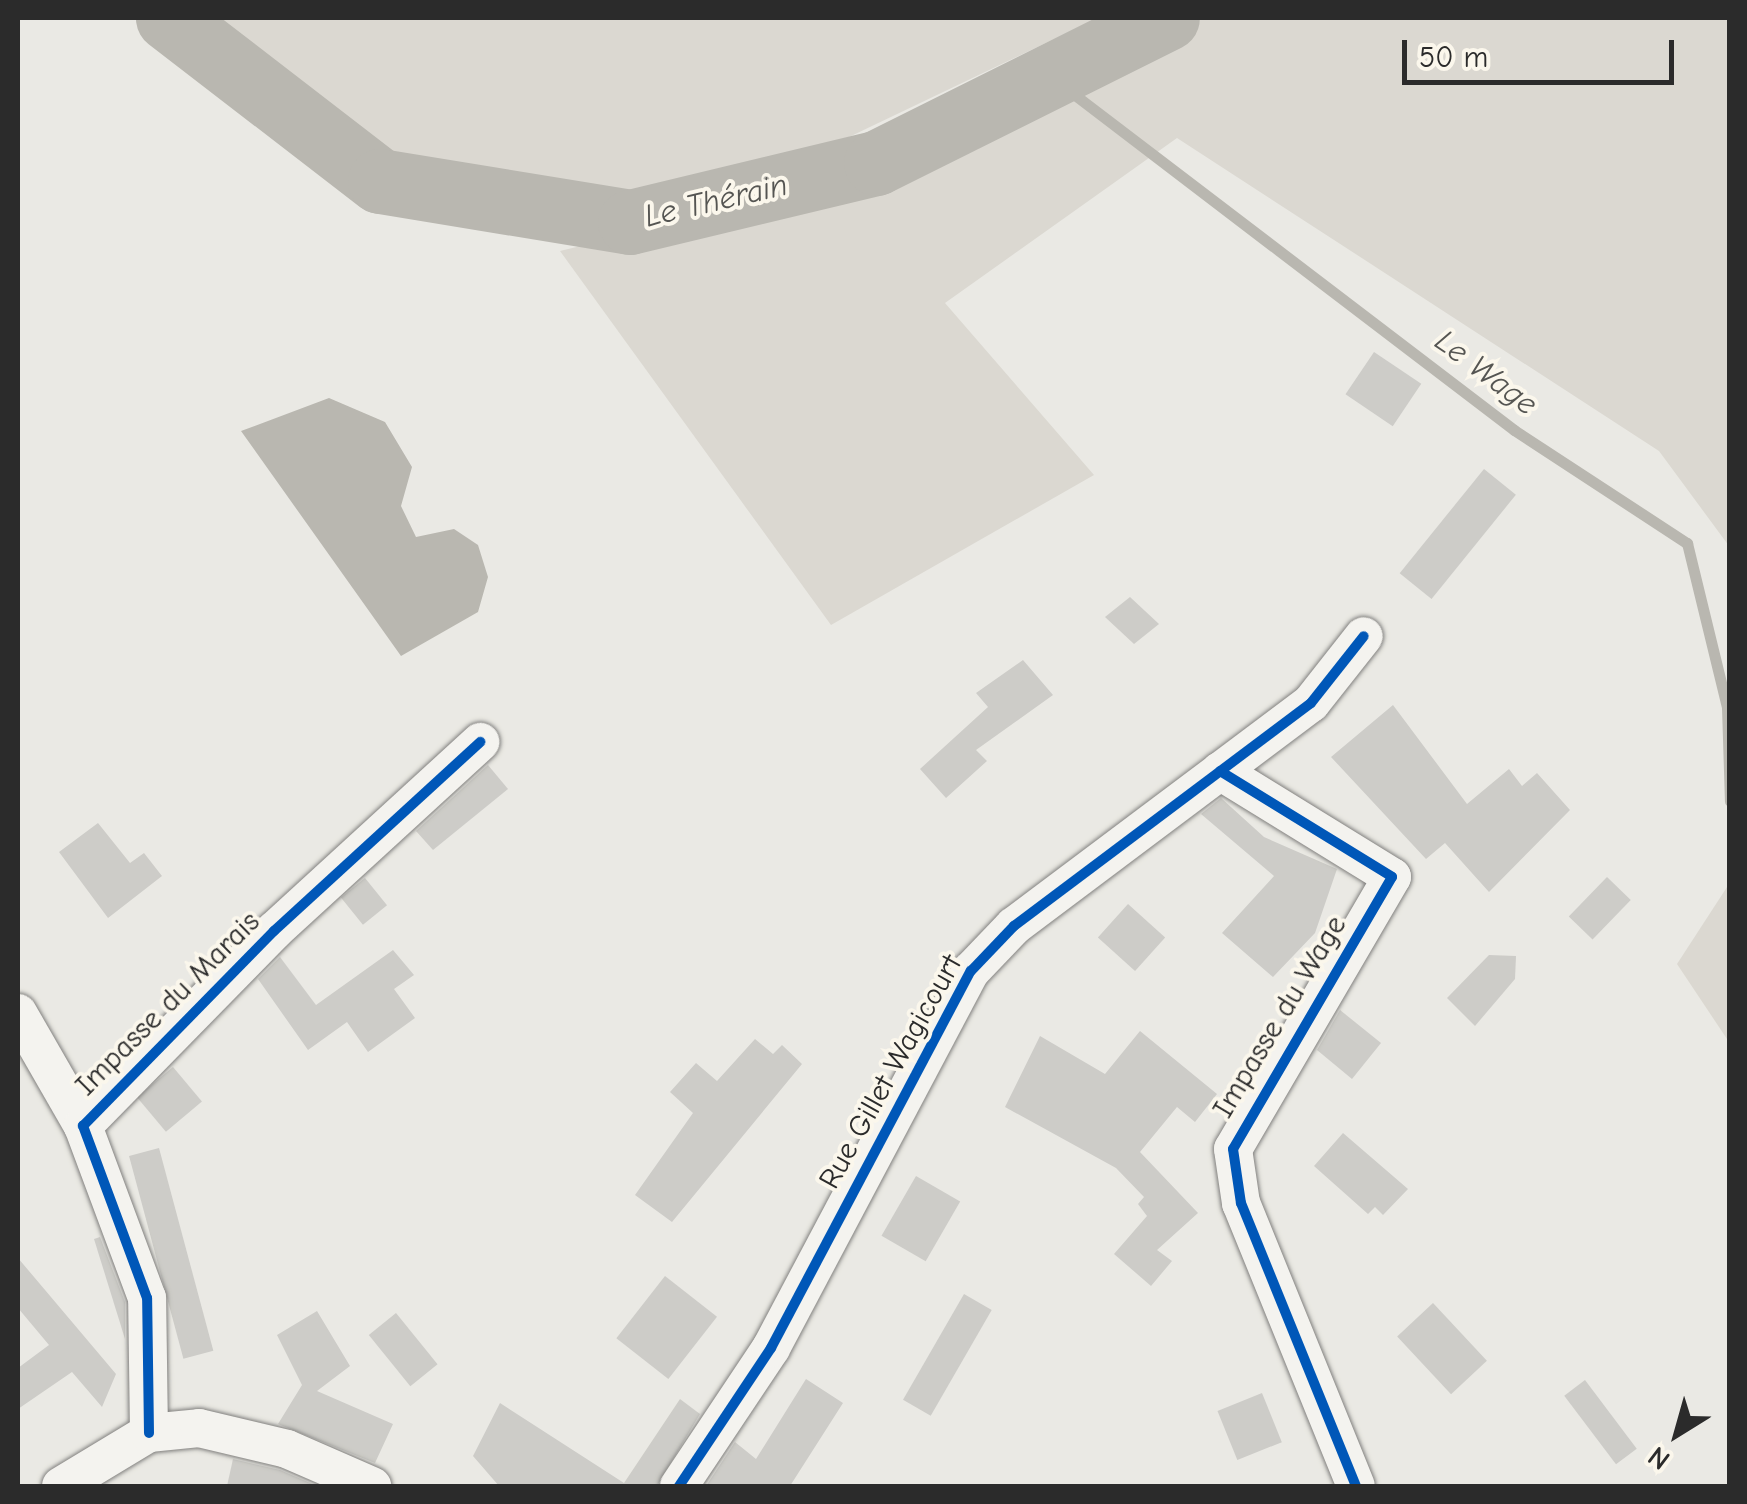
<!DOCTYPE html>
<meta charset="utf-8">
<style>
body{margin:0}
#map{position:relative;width:1747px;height:1504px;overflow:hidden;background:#eae9e4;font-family:"Comic Neue",sans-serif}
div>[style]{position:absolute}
.green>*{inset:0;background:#dbd8d1}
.water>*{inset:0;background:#b9b7b0}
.stream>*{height:11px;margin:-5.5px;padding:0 5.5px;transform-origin:5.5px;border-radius:5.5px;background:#b9b7b0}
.river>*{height:65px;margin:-32.5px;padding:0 32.5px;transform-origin:32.5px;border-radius:32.5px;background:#b9b7b0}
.building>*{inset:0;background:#cdccc8;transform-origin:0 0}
.roads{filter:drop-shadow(0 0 2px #81807e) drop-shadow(0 0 2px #81807e)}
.minor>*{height:38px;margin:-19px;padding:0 19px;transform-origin:19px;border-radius:19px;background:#f4f3ef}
.cycleway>*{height:10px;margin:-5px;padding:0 5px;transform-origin:5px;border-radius:5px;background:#0057b8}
span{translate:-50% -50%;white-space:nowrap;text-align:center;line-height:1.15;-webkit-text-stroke:8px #fbf7ec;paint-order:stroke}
.street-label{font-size:30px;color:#2b2b2b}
.water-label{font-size:32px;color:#555552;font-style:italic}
.frame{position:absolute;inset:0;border:20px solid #2b2b2b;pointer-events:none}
.north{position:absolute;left:1627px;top:1384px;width:100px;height:100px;-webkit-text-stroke:8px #fbf7ec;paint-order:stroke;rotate:217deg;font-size:28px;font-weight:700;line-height:40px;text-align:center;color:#2b2b2b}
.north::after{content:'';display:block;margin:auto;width:35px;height:45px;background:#2b2b2b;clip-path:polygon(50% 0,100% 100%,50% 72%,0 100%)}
.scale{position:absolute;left:1402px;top:40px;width:272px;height:45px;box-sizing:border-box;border:5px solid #2b2b2b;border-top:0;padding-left:12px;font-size:30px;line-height:35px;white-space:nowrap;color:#2b2b2b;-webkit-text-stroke:8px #fbf7ec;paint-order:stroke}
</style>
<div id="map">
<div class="green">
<div style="clip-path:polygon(201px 18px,1098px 18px,849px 137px,604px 202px,387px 162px)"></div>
<div style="clip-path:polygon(1164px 18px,1729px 18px,1729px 546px,1659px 451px,1177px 138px,945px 303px,1094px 475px,831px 625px,560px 251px,976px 150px)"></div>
<div style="clip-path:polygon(1729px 884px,1729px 1042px,1677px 964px)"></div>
</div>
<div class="water">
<div style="clip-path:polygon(329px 398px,385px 422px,412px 467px,401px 506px,416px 537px,454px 529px,478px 545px,488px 577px,478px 612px,401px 656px,241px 431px)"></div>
</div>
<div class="stream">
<div style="left:1050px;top:76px;width:584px;rotate:37.34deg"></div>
<div style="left:1514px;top:430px;width:207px;rotate:33.2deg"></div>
<div style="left:1687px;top:543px;width:169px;rotate:76.3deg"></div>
<div style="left:1727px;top:707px;width:94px;rotate:88.2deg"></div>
</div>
<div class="river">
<div style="left:168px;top:18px;width:267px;rotate:37.6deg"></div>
<div style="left:380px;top:181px;width:253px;rotate:9.3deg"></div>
<div style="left:630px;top:222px;width:253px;rotate:-13.5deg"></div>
<div style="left:876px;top:163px;width:325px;rotate:-26.5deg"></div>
</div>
<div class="building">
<div style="left:1374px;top:352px;width:57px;height:51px;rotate:34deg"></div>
<div style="left:1484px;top:469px;width:41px;height:134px;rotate:39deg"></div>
<div style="clip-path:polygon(1130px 597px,1159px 624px,1134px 644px,1105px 617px)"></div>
<div style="clip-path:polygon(1023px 660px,1053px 695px,976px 750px,987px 761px,946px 798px,920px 769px,988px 707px,976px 693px)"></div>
<div style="clip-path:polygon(1393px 705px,1467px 804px,1509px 769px,1522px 786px,1537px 773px,1570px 810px,1489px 892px,1445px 843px,1426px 859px,1331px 757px)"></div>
<div style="clip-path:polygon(488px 765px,508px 789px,433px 850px,416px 831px)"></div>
<div style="clip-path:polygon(1221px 798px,1264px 837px,1337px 869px,1315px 933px,1273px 977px,1222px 933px,1274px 876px,1201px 814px)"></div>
<div style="clip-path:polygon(98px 823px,130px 863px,144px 853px,162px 876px,108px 918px,59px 852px)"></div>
<div style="left:1607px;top:877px;width:33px;height:55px;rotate:44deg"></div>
<div style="left:365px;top:878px;width:35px;height:31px;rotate:51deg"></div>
<div style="left:1128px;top:904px;width:50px;height:45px;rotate:42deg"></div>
<div style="clip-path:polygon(393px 950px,414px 975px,394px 989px,415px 1018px,368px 1052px,347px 1022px,308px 1050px,258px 979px,280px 957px,316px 1005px)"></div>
<div style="clip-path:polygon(1489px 955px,1516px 956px,1515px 979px,1475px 1026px,1447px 998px)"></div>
<div style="clip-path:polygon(1340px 1010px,1381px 1043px,1352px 1079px,1317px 1050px)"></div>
<div style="clip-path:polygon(1140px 1031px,1217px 1094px,1195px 1122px,1177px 1107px,1140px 1152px,1198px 1213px,1157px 1250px,1172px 1261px,1151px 1286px,1114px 1254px,1147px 1216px,1138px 1204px,1144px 1197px,1116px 1168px,1005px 1107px,1040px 1036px,1105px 1074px)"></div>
<div style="clip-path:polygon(755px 1039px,773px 1054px,782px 1045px,802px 1064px,672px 1222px,635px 1195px,693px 1113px,670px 1092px,696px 1063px,717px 1081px)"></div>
<div style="left:173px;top:1067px;width:45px;height:47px;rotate:50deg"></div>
<div style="clip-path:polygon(1343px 1133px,1408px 1189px,1383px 1215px,1375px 1207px,1368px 1214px,1314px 1166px)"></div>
<div style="left:159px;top:1148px;width:210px;height:31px;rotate:75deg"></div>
<div style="left:916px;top:1176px;width:51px;height:69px;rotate:30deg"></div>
<div style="clip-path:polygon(100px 1237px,125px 1302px,125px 1339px,94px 1239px)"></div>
<div style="clip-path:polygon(18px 1258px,116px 1374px,102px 1407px,72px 1372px,18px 1409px,18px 1368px,49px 1345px,18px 1308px)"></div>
<div style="left:665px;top:1276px;width:66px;height:79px;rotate:38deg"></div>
<div style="left:964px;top:1294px;width:32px;height:122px;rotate:30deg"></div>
<div style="left:1433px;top:1303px;width:79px;height:49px;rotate:47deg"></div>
<div style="clip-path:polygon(317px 1311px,350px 1366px,317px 1391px,393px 1424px,375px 1463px,278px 1424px,302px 1385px,277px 1335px)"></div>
<div style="left:396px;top:1313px;width:66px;height:35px;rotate:51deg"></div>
<div style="clip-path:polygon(806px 1379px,843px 1403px,790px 1486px,706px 1486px,735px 1442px,756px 1459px)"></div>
<div style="left:1585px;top:1380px;width:86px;height:26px;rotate:53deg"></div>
<div style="left:1262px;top:1393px;width:53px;height:48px;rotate:68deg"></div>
<div style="clip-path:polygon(680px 1399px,700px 1414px,657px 1486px,499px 1486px,473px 1456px,500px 1403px,624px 1483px)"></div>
<div style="clip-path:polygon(233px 1459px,280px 1470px,317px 1486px,227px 1486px)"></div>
</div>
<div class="roads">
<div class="minor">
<div style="left:1220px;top:771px;width:202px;rotate:31.6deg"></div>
<div style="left:1392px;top:877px;width:315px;rotate:120.3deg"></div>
<div style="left:1233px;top:1149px;width:55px;rotate:81.6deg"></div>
<div style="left:1241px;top:1203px;width:305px;rotate:67.9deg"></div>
<div style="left:18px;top:1013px;width:130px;rotate:60.1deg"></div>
<div style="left:149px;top:1433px;width:135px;rotate:-90.8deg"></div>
<div style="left:147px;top:1298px;width:184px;rotate:-110.4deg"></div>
<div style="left:83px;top:1126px;width:273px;rotate:-45.6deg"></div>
<div style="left:274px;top:931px;width:280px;rotate:-42.5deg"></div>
<div style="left:61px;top:1486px;width:103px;rotate:-31.1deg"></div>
<div style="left:149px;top:1433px;width:50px;rotate:-5.7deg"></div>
<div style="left:199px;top:1428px;width:90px;rotate:13.4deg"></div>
<div style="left:287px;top:1449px;width:93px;rotate:23.5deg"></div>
<div style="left:679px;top:1486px;width:166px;rotate:-56.3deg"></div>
<div style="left:771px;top:1348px;width:427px;rotate:-62.1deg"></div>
<div style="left:971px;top:971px;width:62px;rotate:-46.3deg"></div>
<div style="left:1014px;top:926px;width:371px;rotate:-36.9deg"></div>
<div style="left:1311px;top:703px;width:85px;rotate:-51.7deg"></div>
</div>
</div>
<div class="cycleway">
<div style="left:1220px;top:771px;width:202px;rotate:31.6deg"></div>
<div style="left:1392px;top:877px;width:315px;rotate:120.3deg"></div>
<div style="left:1233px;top:1149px;width:55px;rotate:81.6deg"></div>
<div style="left:1241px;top:1203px;width:305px;rotate:67.9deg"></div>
<div style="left:149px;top:1433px;width:135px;rotate:-90.8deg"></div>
<div style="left:147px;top:1298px;width:184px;rotate:-110.4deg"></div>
<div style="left:83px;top:1126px;width:273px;rotate:-45.6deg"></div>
<div style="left:274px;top:931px;width:280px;rotate:-42.5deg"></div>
<div style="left:679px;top:1486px;width:166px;rotate:-56.3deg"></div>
<div style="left:771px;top:1348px;width:427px;rotate:-62.1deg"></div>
<div style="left:971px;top:971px;width:62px;rotate:-46.3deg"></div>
<div style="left:1014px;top:926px;width:371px;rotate:-36.9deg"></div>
<div style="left:1311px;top:703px;width:85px;rotate:-51.7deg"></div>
</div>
<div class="street-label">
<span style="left:168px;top:1004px;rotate:-45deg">Impasse du Marais</span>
<span style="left:1280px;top:1017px;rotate:-59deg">Impasse du Wage</span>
<span style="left:891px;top:1072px;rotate:-61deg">Rue Gillet Wagicourt</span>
</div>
<div class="water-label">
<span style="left:716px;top:201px;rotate:-13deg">Le Thérain</span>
<span style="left:1486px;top:373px;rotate:37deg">Le Wage</span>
</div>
<div class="frame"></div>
<div class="north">N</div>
<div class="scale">50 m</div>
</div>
